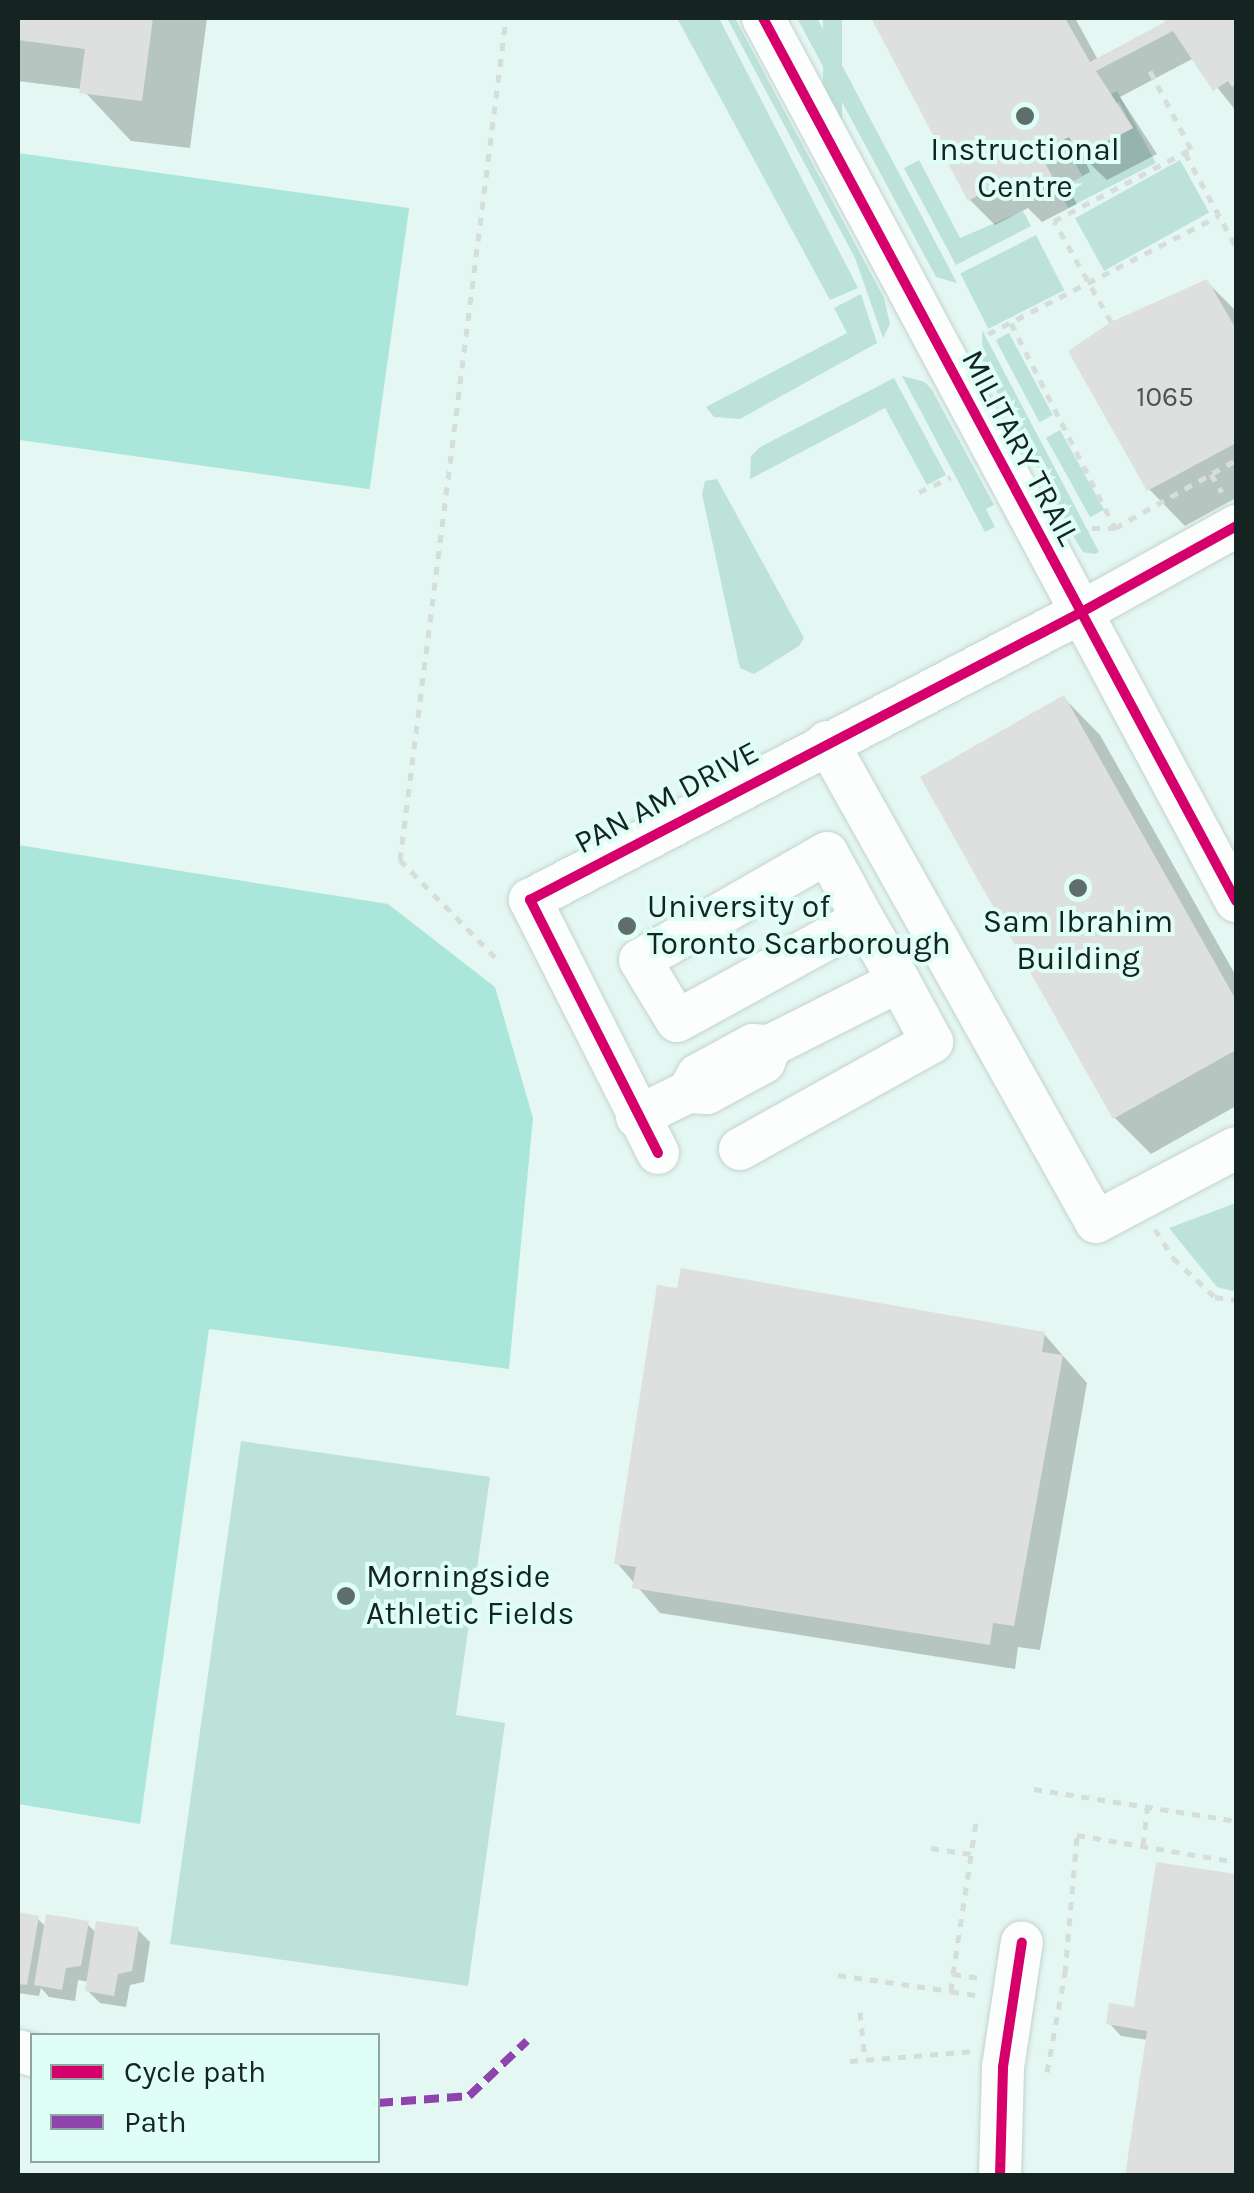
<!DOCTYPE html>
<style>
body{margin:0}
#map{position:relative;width:1254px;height:2193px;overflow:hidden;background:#e5f7f2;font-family:Karla,sans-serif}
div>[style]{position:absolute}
.green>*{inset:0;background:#bce2d9;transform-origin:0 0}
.forest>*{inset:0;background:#aae7da;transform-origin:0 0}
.shadow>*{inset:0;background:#0003}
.building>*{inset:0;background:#dde0de}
.path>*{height:5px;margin-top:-2.5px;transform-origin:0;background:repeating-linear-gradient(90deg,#d7dddb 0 8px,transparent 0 16px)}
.roads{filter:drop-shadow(0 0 2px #c3d3cf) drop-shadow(0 0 2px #c3d3cf)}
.minor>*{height:42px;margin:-21px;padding:0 21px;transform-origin:21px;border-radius:21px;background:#fbfefd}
.quiet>*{height:8px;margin-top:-4px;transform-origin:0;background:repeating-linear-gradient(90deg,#8e44ad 0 15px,transparent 0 23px)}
.cycleway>*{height:10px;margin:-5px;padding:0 5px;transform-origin:5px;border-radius:5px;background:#d6006c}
.dots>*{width:28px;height:28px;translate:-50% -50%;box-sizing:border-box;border:5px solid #defef6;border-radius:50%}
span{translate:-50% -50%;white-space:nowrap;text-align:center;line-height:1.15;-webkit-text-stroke:8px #defef6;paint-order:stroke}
.number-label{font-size:28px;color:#4a5653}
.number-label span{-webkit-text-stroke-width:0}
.poi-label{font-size:32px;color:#152421}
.left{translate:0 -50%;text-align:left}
.street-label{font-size:32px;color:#152421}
.frame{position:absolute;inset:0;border:20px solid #152421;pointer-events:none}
.legend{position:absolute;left:30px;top:2033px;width:350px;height:130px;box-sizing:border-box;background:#defef6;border:2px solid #8ea7a1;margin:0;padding:12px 18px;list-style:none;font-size:30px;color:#152421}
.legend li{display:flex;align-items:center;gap:20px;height:50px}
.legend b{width:50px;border:2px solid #8ea7a1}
</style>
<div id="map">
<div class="green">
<div style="clip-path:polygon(677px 18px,719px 18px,858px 288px,830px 300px)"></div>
<div style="clip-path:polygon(727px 18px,735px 18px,884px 298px,890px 324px,883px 338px,855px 258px)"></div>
<div style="clip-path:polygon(797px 18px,817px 18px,957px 283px,936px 277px)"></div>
<div style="left:823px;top:18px;width:19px;height:116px"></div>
<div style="clip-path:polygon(1117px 91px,1156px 163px,1068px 208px,1058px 189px,1082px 176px,1063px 140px,1069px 137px,1080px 156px,1133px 128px,1119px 102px,1113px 104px,1109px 95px)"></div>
<div style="clip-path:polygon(919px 160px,960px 238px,1023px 211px,1031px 226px,956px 265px,904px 168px)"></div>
<div style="left:1180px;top:160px;width:60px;height:120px;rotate:61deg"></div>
<div style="left:1036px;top:235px;width:62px;height:85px;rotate:63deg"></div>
<div style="clip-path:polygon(861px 294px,877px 343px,740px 419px,714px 417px,706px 407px,847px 333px,834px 308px)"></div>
<div style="clip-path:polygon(982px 330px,1099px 552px,1095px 554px,1083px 552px,1075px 539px,983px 366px)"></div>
<div style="left:1009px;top:333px;width:93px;height:15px;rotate:62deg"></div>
<div style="clip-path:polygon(902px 376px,925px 382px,932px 390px,994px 505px,986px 509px,995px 527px,985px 532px)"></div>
<div style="clip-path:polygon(894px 378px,946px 475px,927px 485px,885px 408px,750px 479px,751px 456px,760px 447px)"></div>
<div style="left:1060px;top:430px;width:91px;height:16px;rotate:61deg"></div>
<div style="clip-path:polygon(717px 479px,804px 638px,799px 646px,754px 674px,740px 668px,738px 660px,702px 494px,705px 481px)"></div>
<div style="clip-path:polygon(1236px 1203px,1236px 1292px,1217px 1287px,1169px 1228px)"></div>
<div style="clip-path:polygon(241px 1441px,490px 1477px,456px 1715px,505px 1723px,468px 1986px,170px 1944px)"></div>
</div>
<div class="forest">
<div style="left:18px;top:153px;width:395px;height:284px;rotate:8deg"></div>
<div style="clip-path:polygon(18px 845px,388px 904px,495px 987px,533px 1118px,509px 1369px,209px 1329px,140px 1824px,18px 1804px)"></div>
</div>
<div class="shadow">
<div style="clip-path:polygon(18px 18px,207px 18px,190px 148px,131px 141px,82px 89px,18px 81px)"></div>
<div style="clip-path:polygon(874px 18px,1075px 18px,1098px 60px,1168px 23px,1165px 18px,1236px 18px,1236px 111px,1194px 58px,1120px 97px,1157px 154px,1107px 180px,1084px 158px,1090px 172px,1066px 185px,1077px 204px,1042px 222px,1028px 208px,995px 225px,970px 200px)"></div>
<div style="clip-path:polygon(1207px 282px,1236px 311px,1236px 498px,1185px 526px,1149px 489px)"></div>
<div style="clip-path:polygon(1064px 698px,1100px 735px,1236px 976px,1236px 1106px,1151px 1154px,1115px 1118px)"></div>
<div style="clip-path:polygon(1044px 1334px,1087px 1383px,1040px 1650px,1018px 1647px,1015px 1669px,660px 1613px,617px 1563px)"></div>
<div style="clip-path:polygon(1158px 1864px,1236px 1876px,1236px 2176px,1127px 2176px,1148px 2040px,1121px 2036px,1109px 2023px,1136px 2010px)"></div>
<div style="clip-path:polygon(18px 1915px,37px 1918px,46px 1927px,87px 1924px,97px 1933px,138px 1930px,150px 1942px,144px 1982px,130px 1985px,126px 2007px,100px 2003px,87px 1990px,89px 1982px,78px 1980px,75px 2001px,49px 1997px,41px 1988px,39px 1996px,18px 1993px)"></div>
</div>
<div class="building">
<div style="clip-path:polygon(18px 18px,153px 18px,142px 101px,79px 93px,85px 49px,18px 40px)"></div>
<div style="clip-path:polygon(871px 18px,1065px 18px,1090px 62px,1165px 22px,1162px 18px,1236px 18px,1236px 83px,1232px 87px,1228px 81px,1213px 91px,1173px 31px,1096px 71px,1133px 128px,1079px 156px,1069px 137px,1063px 140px,1067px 146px,1043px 159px,1053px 178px,1015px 198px,1006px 181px,968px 201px)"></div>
<div style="clip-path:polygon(1207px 279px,1236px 329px,1236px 443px,1147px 491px,1068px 351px,1111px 322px)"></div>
<div style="clip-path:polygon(1064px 695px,1236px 1000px,1236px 1050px,1113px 1119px,920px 777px)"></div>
<div style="clip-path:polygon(681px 1268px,1045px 1332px,1042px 1352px,1063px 1355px,1014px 1626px,993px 1623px,990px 1645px,632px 1588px,636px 1567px,614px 1564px,657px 1285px,677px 1288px)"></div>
<div style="clip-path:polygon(1156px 1862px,1236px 1874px,1236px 2176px,1125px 2176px,1147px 2031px,1106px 2024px,1109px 2003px,1134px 2007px)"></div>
<div style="clip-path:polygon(18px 1912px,39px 1916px,27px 1985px,18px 1984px)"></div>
<div style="clip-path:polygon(46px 1914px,89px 1921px,81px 1966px,66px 1968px,62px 1990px,34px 1985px)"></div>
<div style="clip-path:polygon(96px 1921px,139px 1927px,132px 1971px,118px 1974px,114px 1996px,85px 1991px)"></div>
</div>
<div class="path">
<div style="left:1185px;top:153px;width:107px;rotate:61.5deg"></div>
<div style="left:1111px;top:322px;width:116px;rotate:-119.4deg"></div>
<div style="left:1054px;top:221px;width:155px;rotate:-27.7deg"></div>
<div style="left:1191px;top:149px;width:93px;rotate:-117.7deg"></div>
<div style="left:1011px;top:323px;width:230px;rotate:63.1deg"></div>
<div style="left:1115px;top:528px;width:139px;rotate:-29.3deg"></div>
<div style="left:988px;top:334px;width:259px;rotate:-27.1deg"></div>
<div style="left:1211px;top:474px;width:21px;rotate:59deg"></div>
<div style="left:919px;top:492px;width:35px;rotate:-25deg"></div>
<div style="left:1092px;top:528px;width:23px"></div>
<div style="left:495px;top:957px;width:136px;rotate:-134.4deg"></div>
<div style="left:400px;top:860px;width:849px;rotate:-82.82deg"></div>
<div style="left:1155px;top:1229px;width:34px;rotate:58deg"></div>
<div style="left:1173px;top:1258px;width:57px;rotate:42.9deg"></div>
<div style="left:1215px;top:1297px;width:21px;rotate:8deg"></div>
<div style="left:1034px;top:1789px;width:205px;rotate:9deg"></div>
<div style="left:1143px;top:1845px;width:38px;rotate:-83deg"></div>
<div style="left:931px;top:1848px;width:40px;rotate:8.5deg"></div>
<div style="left:953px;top:1974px;width:160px;rotate:-81.4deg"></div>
<div style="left:838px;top:1975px;width:114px;rotate:8.1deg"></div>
<div style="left:975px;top:1995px;width:24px;rotate:-171deg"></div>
<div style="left:951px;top:1991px;width:17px;rotate:-83deg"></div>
<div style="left:953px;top:1974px;width:29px;rotate:8deg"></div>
<div style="left:860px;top:2012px;width:48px;rotate:84.1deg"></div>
<div style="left:850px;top:2061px;width:123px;rotate:-4.6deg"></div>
<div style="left:1047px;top:2072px;width:101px;rotate:-79.7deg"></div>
<div style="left:1065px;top:1973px;width:139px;rotate:-85deg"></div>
<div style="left:1077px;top:1835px;width:161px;rotate:9.6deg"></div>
</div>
<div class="roads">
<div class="minor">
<div style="left:763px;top:18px;width:1002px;rotate:61.82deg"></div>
<div style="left:827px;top:742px;width:550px;rotate:60.73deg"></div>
<div style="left:1096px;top:1222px;width:158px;rotate:-27.9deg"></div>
<div style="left:863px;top:919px;width:75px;rotate:-118.6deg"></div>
<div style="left:827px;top:853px;width:215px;rotate:150.2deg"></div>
<div style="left:640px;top:960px;width:71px;rotate:58.8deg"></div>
<div style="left:677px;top:1021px;width:212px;rotate:-28.7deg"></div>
<div style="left:863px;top:919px;width:72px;rotate:59.9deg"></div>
<div style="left:637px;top:1117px;width:57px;rotate:-26.1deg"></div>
<div style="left:688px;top:1092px;width:19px;rotate:3deg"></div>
<div style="left:707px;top:1093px;width:65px;rotate:-28.5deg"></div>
<div style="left:764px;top:1062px;width:17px;rotate:-69deg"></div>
<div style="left:770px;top:1046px;width:17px;rotate:-177deg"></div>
<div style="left:753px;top:1045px;width:63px;rotate:151.4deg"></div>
<div style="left:698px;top:1075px;width:20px;rotate:120deg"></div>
<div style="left:740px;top:1149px;width:220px;rotate:-29.1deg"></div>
<div style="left:932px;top:1042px;width:69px;rotate:-118.4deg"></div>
<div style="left:899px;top:981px;width:144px;rotate:153.3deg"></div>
<div style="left:658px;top:1153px;width:284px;rotate:-116.8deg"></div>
<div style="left:530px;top:900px;width:620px;rotate:-27.56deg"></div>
<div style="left:1080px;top:613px;width:179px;rotate:-29.1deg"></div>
<div style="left:18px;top:2051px;width:15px;rotate:16deg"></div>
<div style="left:1000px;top:2176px;width:109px;rotate:-88.4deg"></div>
<div style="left:1003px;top:2067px;width:126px;rotate:-81.4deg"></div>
</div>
</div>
<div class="quiet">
<div style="left:378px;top:2103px;width:91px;rotate:-4.4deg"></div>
<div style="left:469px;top:2096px;width:80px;rotate:-43.5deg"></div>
</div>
<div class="cycleway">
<div style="left:763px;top:18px;width:1002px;rotate:61.82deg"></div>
<div style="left:658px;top:1153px;width:284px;rotate:-116.8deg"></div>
<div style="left:530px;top:900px;width:620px;rotate:-27.56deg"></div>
<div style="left:1080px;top:613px;width:179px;rotate:-29.1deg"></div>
<div style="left:1000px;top:2176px;width:109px;rotate:-88.4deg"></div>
<div style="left:1003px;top:2067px;width:126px;rotate:-81.4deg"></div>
</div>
<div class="dots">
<div style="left:1025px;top:116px;background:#5e6e6a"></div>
<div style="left:1078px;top:888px;background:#5e6e6a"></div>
<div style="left:627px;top:926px;background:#5e6e6a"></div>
<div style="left:346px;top:1596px;background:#5e6e6a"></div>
</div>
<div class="number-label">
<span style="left:1165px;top:397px">1065</span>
</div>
<div class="poi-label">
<span style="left:1025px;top:169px">Instructional<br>Centre</span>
<span class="left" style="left:647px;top:926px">University of<br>Toronto Scarborough</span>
<span style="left:1078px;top:941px">Sam Ibrahim<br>Building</span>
<span class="left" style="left:366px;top:1596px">Morningside<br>Athletic Fields</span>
</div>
<div class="street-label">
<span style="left:1020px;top:448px;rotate:62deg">MILITARY TRAIL</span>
<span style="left:667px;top:798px;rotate:-28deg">PAN AM DRIVE</span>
</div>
<div class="frame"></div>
<ul class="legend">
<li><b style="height:12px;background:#d6006c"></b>Cycle path</li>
<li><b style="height:12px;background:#8e44ad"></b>Path</li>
</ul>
</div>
